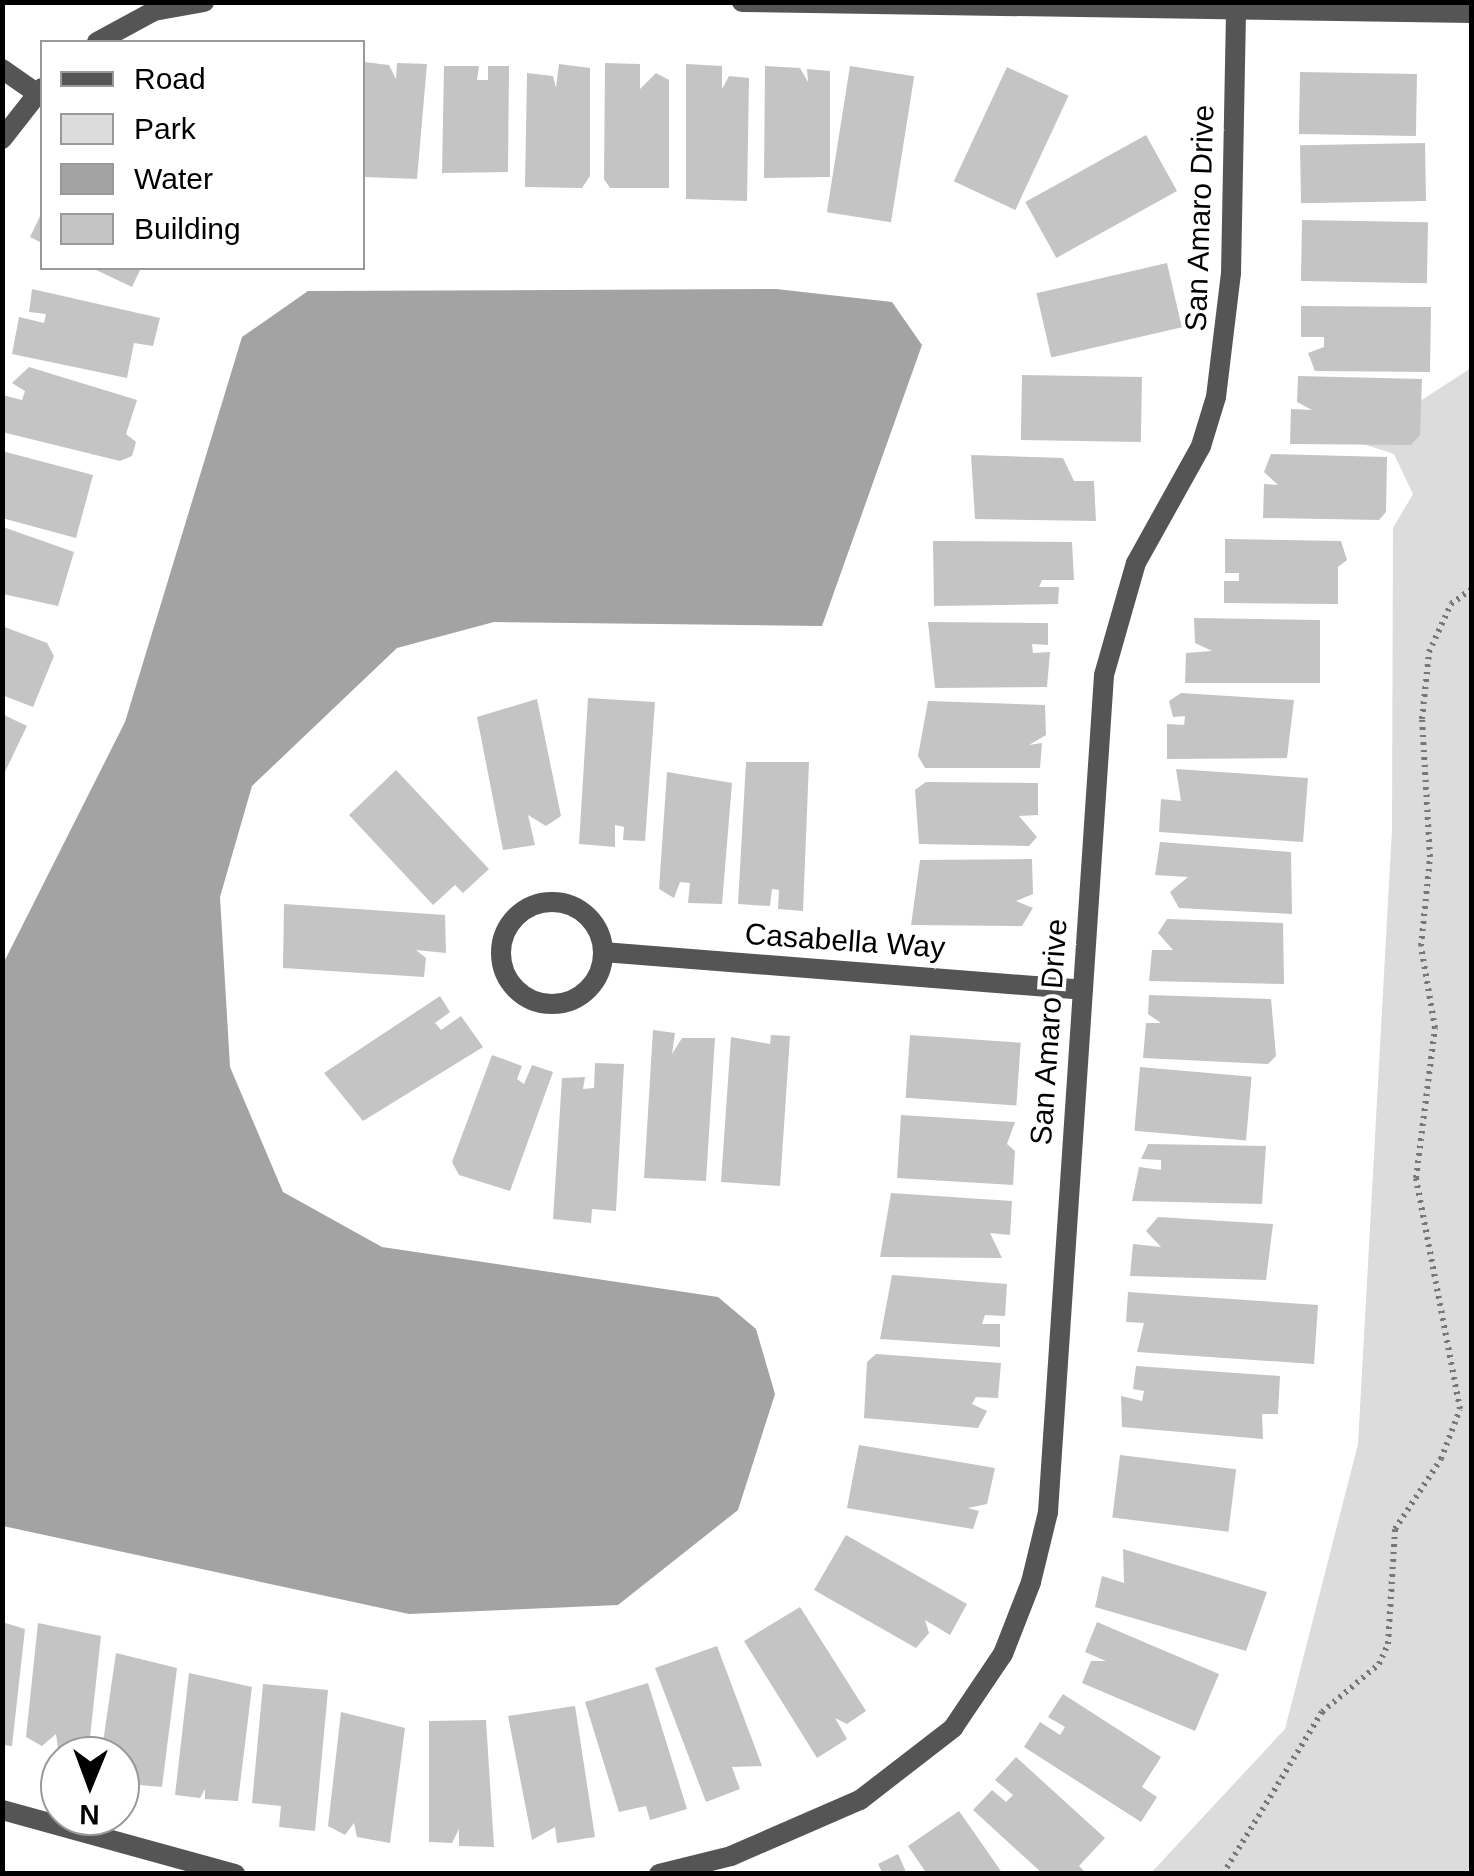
<!DOCTYPE html>
<style>
body{margin:0}
#map{position:relative;width:1474px;height:1876px;overflow:hidden;background:#fff;font-family:Arial,sans-serif}
div>[style]{position:absolute}
.green>*{inset:0;background:#dcdcdc}
.water>*{inset:0;background:#a3a3a3}
.building>*{inset:0;background:#c4c4c4;transform-origin:0 0}
.path>*{height:6px;margin-top:-3px;transform-origin:0;background:repeating-linear-gradient(90deg,#777 0 2.5px,transparent 0 7.5px)}
.service>*{height:20px;margin:-10px;padding:0 10px;transform-origin:10px;border-radius:10px;background:#555}
.minor>*{height:20px;margin:-10px;padding:0 10px;transform-origin:10px;border-radius:10px;background:#555}
.minor>.ring{margin:-10px;padding:0;box-sizing:content-box;background:none;border:20px solid #555;border-radius:50%}
span{translate:-50% -50%;white-space:nowrap;text-align:center;line-height:1.15;-webkit-text-stroke:8px #fff;paint-order:stroke}
.street-label{font-size:30px;color:#000}
.frame{position:absolute;inset:0;border:5px solid #000;pointer-events:none}
.legend{position:absolute;left:40px;top:40px;width:325px;height:230px;box-sizing:border-box;background:#fff;border:2px solid #999;margin:0;padding:12px 18px;list-style:none;font-size:30px;color:#000}
.legend li{display:flex;align-items:center;gap:20px;height:50px}
.legend b{width:50px;border:2px solid #999}
.north{position:absolute;left:40px;top:1736px;width:100px;height:100px;box-sizing:border-box;background:#fff;border:2px solid #999;border-radius:50%;rotate:181deg;font-size:28px;font-weight:700;line-height:40px;text-align:center;color:#000}
.north::after{content:'';display:block;margin:auto;width:35px;height:45px;background:#000;clip-path:polygon(50% 0,100% 100%,50% 72%,0 100%)}
</style>
<div id="map">
<div class="green">
<div style="clip-path:polygon(1471px 368px,1471px 1866px,1466px 1874px,1150px 1874px,1285px 1729px,1358px 1444px,1392px 829px,1393px 528px,1413px 494px,1394px 454px,1357px 442px)"></div>
</div>
<div class="water">
<div style="clip-path:polygon(776px 289px,892px 302px,922px 345px,822px 626px,494px 622px,397px 648px,252px 786px,220px 897px,230px 1067px,283px 1192px,382px 1247px,718px 1297px,756px 1329px,775px 1394px,738px 1510px,618px 1605px,409px 1614px,3px 1526px,3px 964px,125px 722px,242px 337px,308px 291px)"></div>
</div>
<div class="building">
<div style="clip-path:polygon(364px 62px,389px 65px,396px 79px,397px 63px,427px 64px,417px 179px,364px 177px)"></div>
<div style="clip-path:polygon(605px 63px,640px 64px,640px 89px,656px 73px,669px 80px,669px 188px,610px 188px,604px 179px)"></div>
<div style="clip-path:polygon(559px 64px,590px 68px,590px 176px,582px 188px,525px 187px,527px 73px,553px 76px,556px 88px)"></div>
<div style="clip-path:polygon(686px 64px,722px 66px,722px 89px,729px 76px,749px 78px,747px 201px,686px 199px)"></div>
<div style="clip-path:polygon(444px 66px,479px 66px,477px 80px,488px 80px,488px 66px,509px 66px,508px 172px,442px 173px)"></div>
<div style="clip-path:polygon(765px 66px,800px 68px,808px 82px,807px 69px,830px 71px,830px 177px,764px 178px)"></div>
<div style="left:850px;top:66px;width:65px;height:148px;rotate:9deg"></div>
<div style="left:1007px;top:67px;width:68px;height:126px;rotate:25deg"></div>
<div style="left:1300px;top:72px;width:117px;height:62px;rotate:1deg"></div>
<div style="left:1146px;top:135px;width:64px;height:138px;rotate:61deg"></div>
<div style="left:1425px;top:143px;width:58px;height:125px;rotate:89deg"></div>
<div style="clip-path:polygon(42px 212px,42px 243px,30px 237px)"></div>
<div style="left:1302px;top:220px;width:126px;height:61px;rotate:1deg"></div>
<div style="left:1167px;top:263px;width:66px;height:134px;rotate:77deg"></div>
<div style="clip-path:polygon(92px 268px,141px 268px,132px 287px)"></div>
<div style="clip-path:polygon(32px 289px,160px 318px,153px 346px,134px 343px,127px 378px,12px 354px,19px 317px,44px 323px,46px 314px,29px 312px)"></div>
<div style="clip-path:polygon(1301px 306px,1431px 307px,1430px 372px,1315px 371px,1308px 353px,1324px 347px,1324px 337px,1301px 337px)"></div>
<div style="clip-path:polygon(29px 367px,137px 400px,126px 434px,136px 442px,132px 456px,120px 461px,2px 432px,2px 395px,22px 400px,25px 391px,12px 383px)"></div>
<div style="left:1022px;top:375px;width:120px;height:65px;rotate:1deg"></div>
<div style="clip-path:polygon(1298px 376px,1422px 379px,1420px 435px,1411px 445px,1290px 444px,1291px 409px,1312px 410px,1297px 402px)"></div>
<div style="clip-path:polygon(2px 451px,93px 475px,76px 538px,2px 518px)"></div>
<div style="clip-path:polygon(1271px 454px,1387px 457px,1386px 512px,1379px 520px,1263px 518px,1264px 484px,1278px 485px,1264px 472px)"></div>
<div style="clip-path:polygon(971px 455px,1063px 458px,1074px 481px,1094px 481px,1096px 521px,975px 519px)"></div>
<div style="clip-path:polygon(3px 527px,74px 552px,58px 606px,3px 594px)"></div>
<div style="clip-path:polygon(1225px 539px,1341px 541px,1347px 560px,1338px 567px,1338px 604px,1224px 603px,1224px 581px,1239px 581px,1239px 573px,1225px 573px)"></div>
<div style="clip-path:polygon(933px 541px,1072px 542px,1074px 580px,1042px 580px,1039px 587px,1059px 587px,1058px 604px,934px 606px)"></div>
<div style="clip-path:polygon(1194px 618px,1320px 620px,1320px 683px,1185px 683px,1186px 653px,1212px 651px,1195px 643px)"></div>
<div style="clip-path:polygon(928px 622px,1048px 623px,1048px 645px,1032px 644px,1033px 653px,1050px 652px,1047px 687px,935px 688px)"></div>
<div style="clip-path:polygon(2px 626px,47px 643px,54px 656px,33px 707px,2px 695px)"></div>
<div style="clip-path:polygon(1181px 693px,1294px 700px,1287px 758px,1167px 759px,1167px 724px,1184px 725px,1185px 716px,1173px 717px,1169px 701px)"></div>
<div style="clip-path:polygon(588px 698px,655px 702px,645px 841px,623px 840px,624px 827px,615px 825px,615px 847px,579px 844px)"></div>
<div style="clip-path:polygon(537px 699px,561px 816px,546px 826px,528px 815px,535px 845px,503px 850px,477px 717px)"></div>
<div style="clip-path:polygon(928px 701px,1045px 705px,1046px 735px,1029px 745px,1042px 743px,1040px 768px,925px 768px,918px 756px)"></div>
<div style="clip-path:polygon(2px 714px,27px 726px,2px 778px)"></div>
<div style="clip-path:polygon(746px 762px,809px 762px,803px 911px,778px 909px,779px 890px,772px 889px,770px 906px,738px 904px)"></div>
<div style="clip-path:polygon(1176px 769px,1308px 778px,1303px 842px,1159px 832px,1161px 799px,1181px 801px)"></div>
<div style="clip-path:polygon(396px 770px,489px 869px,463px 893px,455px 885px,433px 905px,349px 815px)"></div>
<div style="clip-path:polygon(667px 772px,732px 783px,722px 904px,688px 903px,690px 883px,680px 882px,674px 898px,659px 889px)"></div>
<div style="clip-path:polygon(926px 782px,1038px 783px,1038px 815px,1019px 816px,1037px 837px,1029px 846px,919px 844px,915px 790px)"></div>
<div style="clip-path:polygon(1160px 842px,1291px 852px,1292px 914px,1179px 908px,1170px 892px,1188px 877px,1155px 875px)"></div>
<div style="clip-path:polygon(1032px 859px,1033px 894px,1016px 901px,1033px 908px,1022px 926px,911px 925px,920px 860px)"></div>
<div style="clip-path:polygon(284px 904px,445px 915px,446px 953px,416px 950px,426px 958px,424px 977px,283px 968px)"></div>
<div style="clip-path:polygon(1167px 919px,1283px 923px,1284px 984px,1149px 981px,1152px 950px,1173px 950px,1158px 933px)"></div>
<div style="clip-path:polygon(1149px 995px,1271px 999px,1276px 1056px,1268px 1064px,1143px 1058px,1146px 1023px,1161px 1023px,1148px 1014px)"></div>
<div style="clip-path:polygon(440px 996px,450px 1012px,435px 1023px,441px 1030px,461px 1016px,483px 1047px,363px 1121px,324px 1073px)"></div>
<div style="clip-path:polygon(653px 1030px,675px 1033px,672px 1054px,682px 1038px,715px 1038px,706px 1181px,644px 1178px)"></div>
<div style="clip-path:polygon(771px 1035px,790px 1036px,780px 1186px,721px 1182px,731px 1037px,770px 1044px)"></div>
<div style="left:910px;top:1035px;width:111px;height:63px;rotate:4deg"></div>
<div style="clip-path:polygon(492px 1055px,522px 1066px,517px 1079px,524px 1084px,532px 1065px,553px 1072px,510px 1191px,459px 1175px,452px 1162px)"></div>
<div style="clip-path:polygon(595px 1063px,624px 1064px,616px 1211px,592px 1209px,591px 1223px,553px 1219px,562px 1078px,585px 1077px,583px 1089px,594px 1088px)"></div>
<div style="left:1140px;top:1067px;width:112px;height:64px;rotate:5deg"></div>
<div style="clip-path:polygon(901px 1115px,1015px 1122px,1007px 1144px,1015px 1151px,1013px 1185px,897px 1178px)"></div>
<div style="clip-path:polygon(1148px 1144px,1266px 1146px,1262px 1204px,1132px 1201px,1139px 1167px,1161px 1170px,1161px 1160px,1141px 1159px)"></div>
<div style="clip-path:polygon(891px 1193px,1012px 1201px,1010px 1235px,990px 1233px,1002px 1258px,880px 1257px)"></div>
<div style="clip-path:polygon(1158px 1217px,1273px 1224px,1266px 1280px,1130px 1276px,1133px 1244px,1161px 1247px,1146px 1231px)"></div>
<div style="clip-path:polygon(892px 1275px,1007px 1284px,1005px 1316px,985px 1315px,982px 1324px,1000px 1324px,1000px 1347px,880px 1339px)"></div>
<div style="clip-path:polygon(1128px 1292px,1318px 1305px,1314px 1364px,1137px 1352px,1144px 1323px,1126px 1322px)"></div>
<div style="clip-path:polygon(876px 1354px,1001px 1363px,998px 1398px,976px 1397px,972px 1404px,987px 1411px,978px 1428px,864px 1418px,867px 1362px)"></div>
<div style="clip-path:polygon(1136px 1366px,1280px 1376px,1278px 1414px,1262px 1414px,1263px 1439px,1122px 1427px,1121px 1396px,1142px 1401px,1144px 1391px,1133px 1389px)"></div>
<div style="clip-path:polygon(859px 1445px,995px 1468px,987px 1504px,968px 1508px,979px 1511px,973px 1529px,847px 1508px)"></div>
<div style="left:1120px;top:1455px;width:117px;height:63px;rotate:7deg"></div>
<div style="clip-path:polygon(846px 1535px,967px 1604px,950px 1635px,925px 1620px,929px 1633px,916px 1648px,814px 1590px)"></div>
<div style="clip-path:polygon(1123px 1549px,1267px 1592px,1246px 1651px,1095px 1607px,1102px 1576px,1124px 1583px)"></div>
<div style="clip-path:polygon(800px 1607px,866px 1711px,847px 1724px,835px 1718px,847px 1739px,817px 1758px,744px 1641px)"></div>
<div style="clip-path:polygon(2px 1622px,25px 1629px,12px 1746px,2px 1745px)"></div>
<div style="clip-path:polygon(1097px 1622px,1219px 1674px,1195px 1731px,1082px 1683px,1091px 1661px,1106px 1661px,1085px 1652px)"></div>
<div style="clip-path:polygon(38px 1623px,101px 1636px,88px 1756px,60px 1756px,60px 1764px,56px 1734px,42px 1746px,26px 1737px)"></div>
<div style="clip-path:polygon(717px 1646px,762px 1766px,732px 1767px,740px 1789px,706px 1802px,655px 1668px)"></div>
<div style="clip-path:polygon(116px 1653px,177px 1668px,162px 1787px,129px 1784px,131px 1765px,120px 1775px,120px 1756px,101px 1756px)"></div>
<div style="clip-path:polygon(189px 1673px,252px 1687px,238px 1801px,205px 1799px,205px 1789px,200px 1798px,175px 1795px)"></div>
<div style="clip-path:polygon(648px 1683px,687px 1809px,650px 1820px,646px 1806px,619px 1812px,585px 1702px)"></div>
<div style="clip-path:polygon(263px 1684px,328px 1690px,315px 1831px,279px 1827px,281px 1806px,252px 1803px)"></div>
<div style="clip-path:polygon(1063px 1694px,1161px 1757px,1142px 1787px,1157px 1797px,1141px 1822px,1024px 1747px,1040px 1722px,1060px 1735px,1065px 1727px,1048px 1717px)"></div>
<div style="clip-path:polygon(575px 1706px,595px 1837px,557px 1843px,555px 1827px,532px 1840px,508px 1716px)"></div>
<div style="clip-path:polygon(341px 1712px,405px 1728px,390px 1843px,357px 1837px,354px 1823px,345px 1835px,328px 1826px)"></div>
<div style="clip-path:polygon(486px 1720px,494px 1847px,459px 1846px,459px 1829px,452px 1843px,429px 1842px,429px 1721px)"></div>
<div style="clip-path:polygon(1016px 1757px,1105px 1838px,1079px 1866px,1087px 1874px,1043px 1874px,973px 1810px,992px 1790px,1006px 1802px,1013px 1795px,995px 1780px)"></div>
<div style="clip-path:polygon(959px 1811px,1003px 1874px,927px 1874px,908px 1846px)"></div>
<div style="clip-path:polygon(898px 1854px,907px 1874px,883px 1874px,878px 1864px)"></div>
</div>
<div class="path">
<div style="left:1223px;top:1874px;width:190px;rotate:-58.6deg"></div>
<div style="left:1322px;top:1712px;width:75px;rotate:-40.1deg"></div>
<div style="left:1379px;top:1664px;width:22px;rotate:-66deg"></div>
<div style="left:1388px;top:1644px;width:115px;rotate:-86.5deg"></div>
<div style="left:1395px;top:1529px;width:84px;rotate:-56.7deg"></div>
<div style="left:1441px;top:1459px;width:53px;rotate:-69.2deg"></div>
<div style="left:1460px;top:1409px;width:235px;rotate:-100.8deg"></div>
<div style="left:1416px;top:1178px;width:151px;rotate:-82.8deg"></div>
<div style="left:1435px;top:1028px;width:83px;rotate:-99.7deg"></div>
<div style="left:1421px;top:946px;width:89px;rotate:-84.2deg"></div>
<div style="left:1430px;top:857px;width:138px;rotate:-93.3deg"></div>
<div style="left:1422px;top:719px;width:67px;rotate:-84deg"></div>
<div style="left:1429px;top:652px;width:53px;rotate:-65.4deg"></div>
<div style="left:1451px;top:604px;width:26px;rotate:-36deg"></div>
</div>
<div class="service">
<div style="left:2px;top:69px;width:44px;rotate:34.8deg"></div>
</div>
<div class="minor">
<div style="left:742px;top:2px;width:730px;rotate:0.86deg"></div>
<div style="left:97px;top:42px;width:65px;rotate:-28.5deg"></div>
<div style="left:154px;top:11px;width:51px;rotate:-10.2deg"></div>
<div style="left:2px;top:139px;width:65px;rotate:-51.9deg"></div>
<div class="ring" style="left:501px;top:902px;width:82px;height:82px"></div>
<div style="left:603px;top:952px;width:481px;rotate:4.5deg"></div>
<div style="left:2px;top:1810px;width:242px;rotate:15.4deg"></div>
<div style="left:659px;top:1874px;width:74px;rotate:-14deg"></div>
<div style="left:731px;top:1856px;width:141px;rotate:-23.5deg"></div>
<div style="left:860px;top:1800px;width:118px;rotate:-37.7deg"></div>
<div style="left:953px;top:1728px;width:89px;rotate:-56deg"></div>
<div style="left:1003px;top:1654px;width:77px;rotate:-68.7deg"></div>
<div style="left:1031px;top:1582px;width:72px;rotate:-76.3deg"></div>
<div style="left:1048px;top:1512px;width:839px;rotate:-86.17deg"></div>
<div style="left:1104px;top:675px;width:116px;rotate:-74.1deg"></div>
<div style="left:1136px;top:563px;width:134px;rotate:-60.9deg"></div>
<div style="left:1201px;top:446px;width:51px;rotate:-73deg"></div>
<div style="left:1216px;top:397px;width:125px;rotate:-83.1deg"></div>
<div style="left:1231px;top:273px;width:263px;rotate:-88.9deg"></div>
</div>
<div class="street-label">
<span style="left:1200px;top:218px;rotate:-88deg">San Amaro Drive</span>
<span style="left:845px;top:941px;rotate:4deg">Casabella Way</span>
<span style="left:1049px;top:1032px;rotate:-86deg">San Amaro Drive</span>
</div>
<div class="frame"></div>
<ul class="legend">
<li><b style="height:12px;background:#555"></b>Road</li>
<li><b style="height:28px;background:#dcdcdc"></b>Park</li>
<li><b style="height:28px;background:#a3a3a3"></b>Water</li>
<li><b style="height:28px;background:#c4c4c4"></b>Building</li>
</ul>
<div class="north">N</div>
</div>
